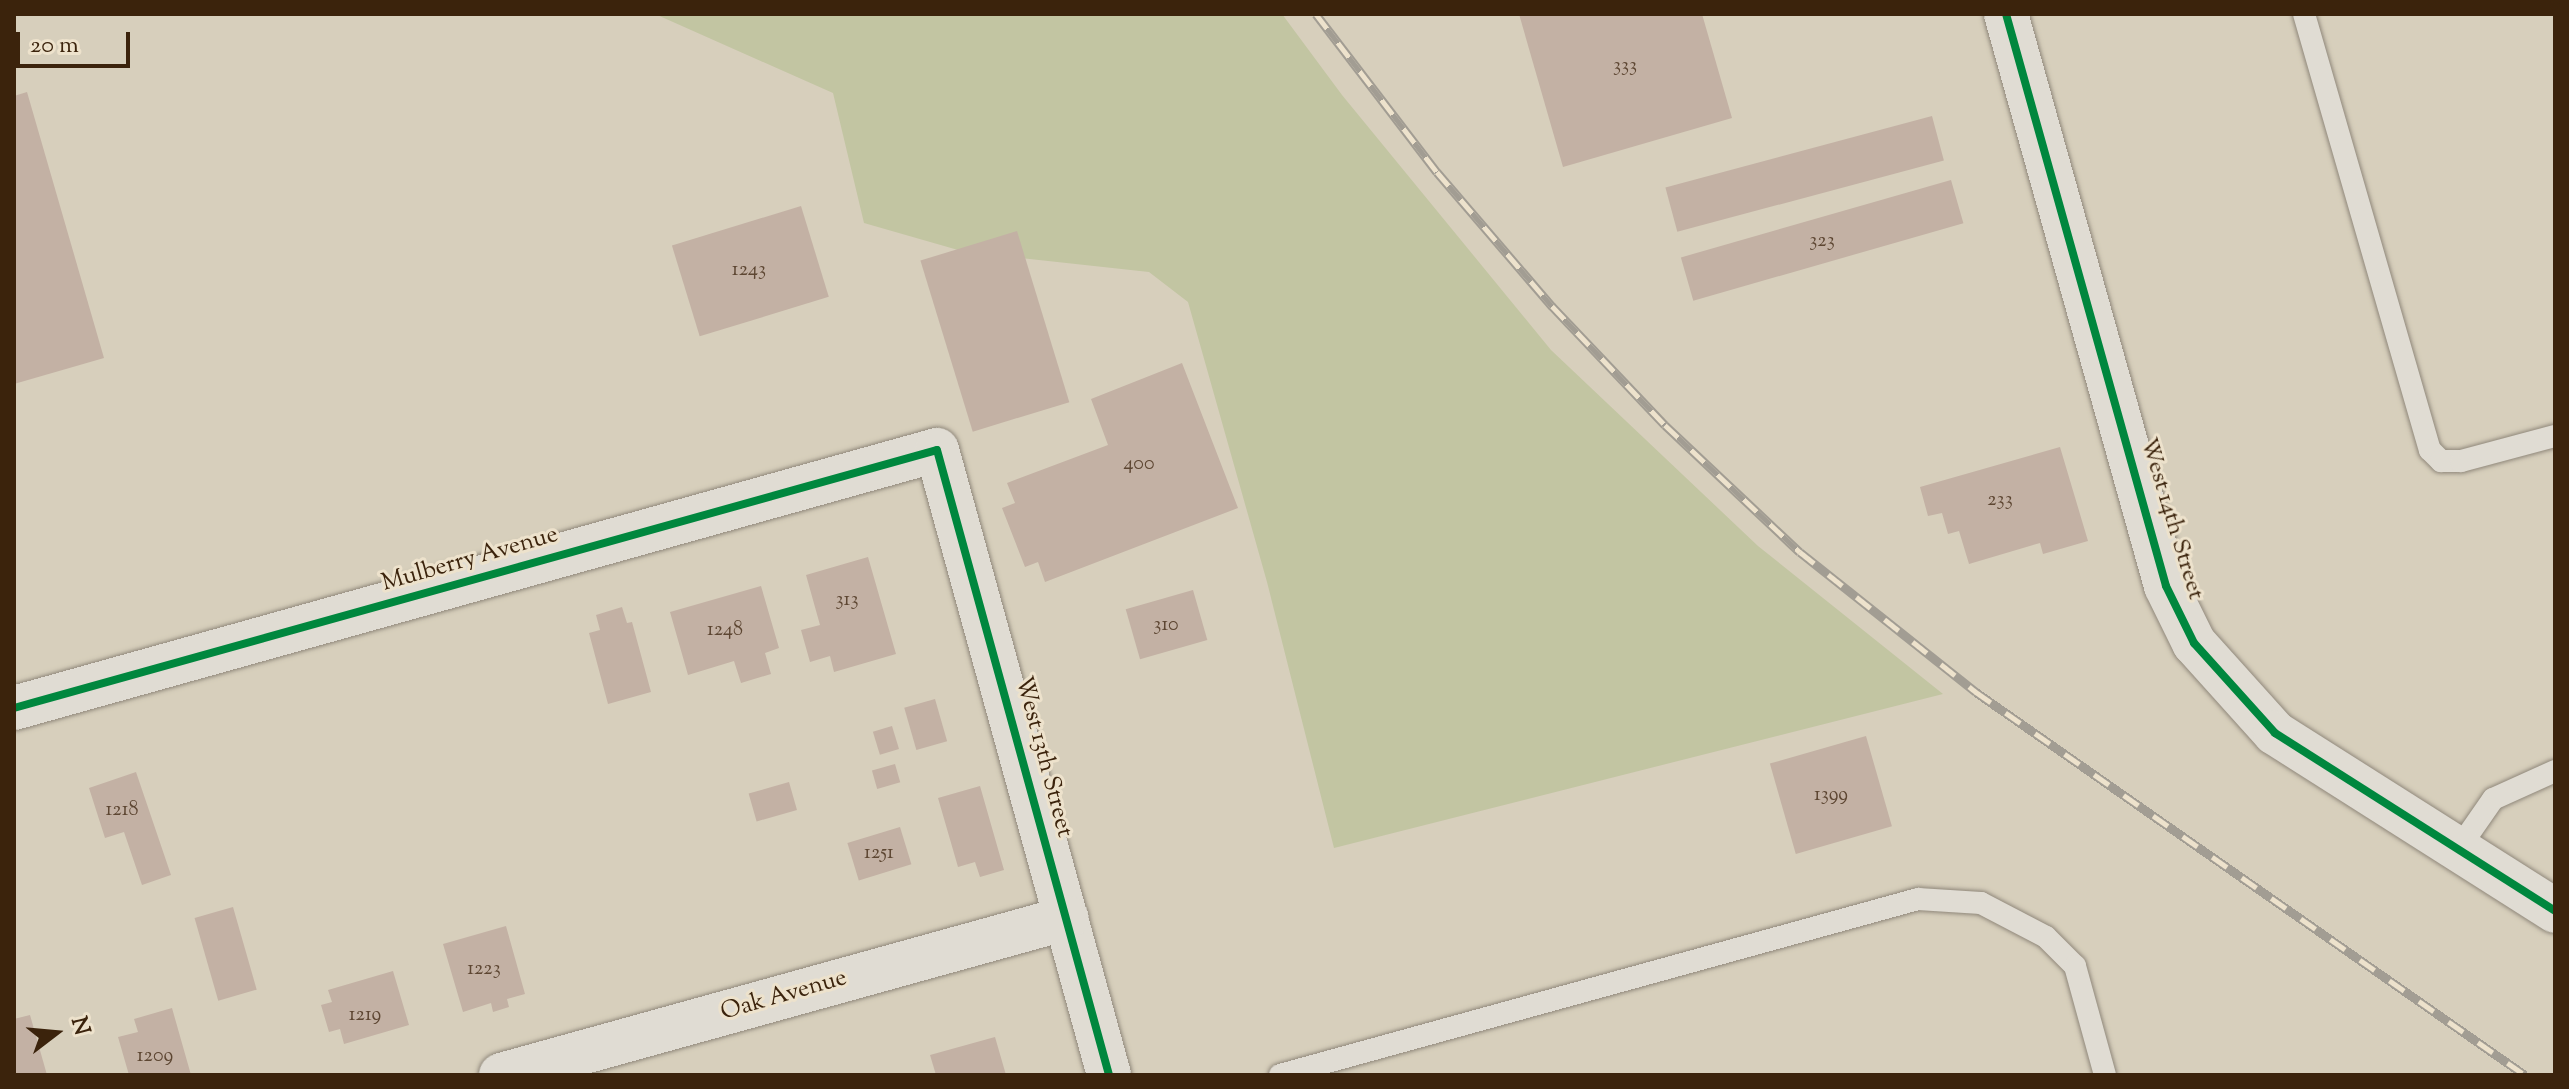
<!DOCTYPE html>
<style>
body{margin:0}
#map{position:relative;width:2569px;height:1089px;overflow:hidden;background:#d7cfbc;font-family:"Sorts Mill Goudy",serif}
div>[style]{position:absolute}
.green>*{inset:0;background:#c2c5a2}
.building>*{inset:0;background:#c3b1a4;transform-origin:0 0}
.roads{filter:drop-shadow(0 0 2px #90887b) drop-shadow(0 0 2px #90887b)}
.service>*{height:22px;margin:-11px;padding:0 11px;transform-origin:11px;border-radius:11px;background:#e0dcd3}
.minor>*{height:44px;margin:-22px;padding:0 22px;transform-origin:22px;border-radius:22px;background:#e0dcd3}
.rail>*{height:9px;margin-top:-4.5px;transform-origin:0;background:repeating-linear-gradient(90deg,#ede2cc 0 18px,#a29d93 0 36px);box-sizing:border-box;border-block:2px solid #a29d93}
.cycleway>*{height:8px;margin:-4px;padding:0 4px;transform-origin:4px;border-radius:4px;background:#00873e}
span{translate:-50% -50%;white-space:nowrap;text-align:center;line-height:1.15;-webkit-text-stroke:6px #ede2cc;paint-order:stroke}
.number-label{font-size:20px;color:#5d4632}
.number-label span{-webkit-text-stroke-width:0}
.street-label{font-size:24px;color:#3b230c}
.frame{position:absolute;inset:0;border:16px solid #3b230c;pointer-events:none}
.north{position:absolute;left:16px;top:993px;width:80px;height:80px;-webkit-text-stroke:6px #ede2cc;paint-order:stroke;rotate:74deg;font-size:22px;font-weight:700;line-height:32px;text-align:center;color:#3b230c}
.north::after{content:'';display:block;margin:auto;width:28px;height:36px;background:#3b230c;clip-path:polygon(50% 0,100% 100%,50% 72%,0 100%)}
.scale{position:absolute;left:16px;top:32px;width:114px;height:36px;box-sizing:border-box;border:4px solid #3b230c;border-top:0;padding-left:10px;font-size:24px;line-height:28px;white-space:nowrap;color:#3b230c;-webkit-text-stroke:6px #ede2cc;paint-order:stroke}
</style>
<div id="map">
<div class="green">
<div style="clip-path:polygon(655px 14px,1282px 14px,1342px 95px,1551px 350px,1758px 546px,1943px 694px,1334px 848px,1267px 582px,1188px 302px,1149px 272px,965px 252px,864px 223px,833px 93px)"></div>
</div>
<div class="building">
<div style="clip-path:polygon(1519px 14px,1702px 14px,1732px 118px,1563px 167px)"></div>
<div style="clip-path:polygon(27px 92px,104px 358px,14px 384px,14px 96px)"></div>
<div style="left:1932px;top:116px;width:46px;height:276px;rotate:75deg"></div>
<div style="left:1951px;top:180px;width:45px;height:281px;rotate:74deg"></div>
<div style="left:801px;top:206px;width:95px;height:135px;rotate:73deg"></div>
<div style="left:1017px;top:231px;width:179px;height:101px;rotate:73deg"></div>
<div style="clip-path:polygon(1182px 363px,1238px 508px,1045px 582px,1038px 562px,1025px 567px,1002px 508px,1015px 503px,1007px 483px,1108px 445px,1091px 399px)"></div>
<div style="clip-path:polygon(2060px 447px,2088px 541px,2043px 554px,2040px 543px,1969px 564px,1959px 531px,1948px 534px,1942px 513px,1928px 516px,1920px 487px)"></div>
<div style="clip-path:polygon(868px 557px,896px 654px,834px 672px,830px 656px,810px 662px,801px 630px,820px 625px,806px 575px)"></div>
<div style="clip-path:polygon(761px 586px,779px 648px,765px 653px,771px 674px,741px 683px,734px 661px,688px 675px,670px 612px)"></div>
<div style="left:1193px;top:590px;width:52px;height:70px;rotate:74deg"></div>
<div style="clip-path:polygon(622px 607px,627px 623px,632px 622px,651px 692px,608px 704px,589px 633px,600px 630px,596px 615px)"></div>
<div style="left:935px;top:699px;width:44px;height:32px;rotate:74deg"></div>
<div style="left:892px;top:726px;width:24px;height:20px;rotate:73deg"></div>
<div style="left:1866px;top:736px;width:94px;height:100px;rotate:74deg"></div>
<div style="left:895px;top:764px;width:19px;height:24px;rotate:74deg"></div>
<div style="clip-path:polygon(136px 772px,171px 875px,142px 885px,124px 832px,105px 838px,89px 788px)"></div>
<div style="left:789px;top:782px;width:29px;height:42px;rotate:74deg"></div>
<div style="clip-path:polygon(980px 786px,1004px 870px,980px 877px,975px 862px,958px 867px,938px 798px)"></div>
<div style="left:900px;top:827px;width:39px;height:55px;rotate:73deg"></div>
<div style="left:233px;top:907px;width:86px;height:40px;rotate:74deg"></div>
<div style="clip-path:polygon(506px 926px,525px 994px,507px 999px,509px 1007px,493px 1012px,491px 1003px,463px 1012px,443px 944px)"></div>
<div style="clip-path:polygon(393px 971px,409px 1025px,344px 1044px,340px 1029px,329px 1032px,321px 1005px,332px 1002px,328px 990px)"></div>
<div style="clip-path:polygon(172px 1008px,191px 1075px,129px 1075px,118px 1037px,138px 1032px,134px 1019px)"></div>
<div style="clip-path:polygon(30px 1015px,47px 1075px,14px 1075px,14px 1019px)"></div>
<div style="clip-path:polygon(995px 1037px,1006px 1075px,936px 1075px,930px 1055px)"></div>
</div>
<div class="roads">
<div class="service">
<div style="left:2304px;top:14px;width:454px;rotate:73.9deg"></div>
<div style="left:2430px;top:450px;width:16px;rotate:45deg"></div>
<div style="left:2441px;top:461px;width:20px"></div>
<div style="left:2461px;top:461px;width:97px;rotate:-14.9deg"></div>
<div style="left:2459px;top:848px;width:60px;rotate:-55.2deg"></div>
<div style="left:2493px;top:799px;width:68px;rotate:-24.3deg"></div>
<div style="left:1280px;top:1075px;width:662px;rotate:-15.42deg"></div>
<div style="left:1918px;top:899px;width:63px;rotate:3.6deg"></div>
<div style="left:1981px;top:903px;width:73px;rotate:27.6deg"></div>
<div style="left:2046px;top:937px;width:41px;rotate:45deg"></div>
<div style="left:2075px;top:966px;width:113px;rotate:74.6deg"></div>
</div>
<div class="minor">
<div style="left:2006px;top:14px;width:594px;rotate:74.37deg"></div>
<div style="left:2166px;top:586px;width:64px;rotate:63.8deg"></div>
<div style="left:2194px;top:643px;width:121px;rotate:48deg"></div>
<div style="left:2275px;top:733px;width:332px;rotate:32.4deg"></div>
<div style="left:14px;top:708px;width:958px;rotate:-15.62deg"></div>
<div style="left:937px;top:450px;width:648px;rotate:74.61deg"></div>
<div style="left:501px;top:1075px;width:587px;rotate:-15.5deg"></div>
</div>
</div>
<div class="rail">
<div style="left:1316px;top:14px;width:199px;rotate:52.6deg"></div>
<div style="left:1437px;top:172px;width:177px;rotate:49.4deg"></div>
<div style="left:1552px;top:306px;width:164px;rotate:46.5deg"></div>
<div style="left:1665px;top:425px;width:185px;rotate:43.3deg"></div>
<div style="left:1800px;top:552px;width:225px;rotate:38.5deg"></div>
<div style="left:1976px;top:692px;width:669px;rotate:34.9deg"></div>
</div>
<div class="cycleway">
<div style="left:2006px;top:14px;width:594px;rotate:74.37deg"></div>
<div style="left:2166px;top:586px;width:64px;rotate:63.8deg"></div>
<div style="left:2194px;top:643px;width:121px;rotate:48deg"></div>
<div style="left:2275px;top:733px;width:332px;rotate:32.4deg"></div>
<div style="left:14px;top:708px;width:958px;rotate:-15.62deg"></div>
<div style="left:937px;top:450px;width:648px;rotate:74.61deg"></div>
</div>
<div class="number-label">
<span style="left:1625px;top:66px">333</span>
<span style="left:1822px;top:241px">323</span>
<span style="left:749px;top:270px">1243</span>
<span style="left:1139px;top:464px">400</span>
<span style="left:2000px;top:500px">233</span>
<span style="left:847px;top:600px">313</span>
<span style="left:1166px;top:625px">310</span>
<span style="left:725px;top:630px">1248</span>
<span style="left:1831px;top:795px">1399</span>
<span style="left:122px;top:810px">1218</span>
<span style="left:879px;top:853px">1251</span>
<span style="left:484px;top:969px">1223</span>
<span style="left:365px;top:1015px">1219</span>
<span style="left:155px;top:1056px">1209</span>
</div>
<div class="street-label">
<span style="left:2171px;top:519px;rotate:73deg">West 14th Street</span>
<span style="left:470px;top:560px;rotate:-16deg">Mulberry Avenue</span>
<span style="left:1043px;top:757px;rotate:75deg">West 13th Street</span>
<span style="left:784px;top:996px;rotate:-16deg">Oak Avenue</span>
</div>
<div class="frame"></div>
<div class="north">N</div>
<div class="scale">20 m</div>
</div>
